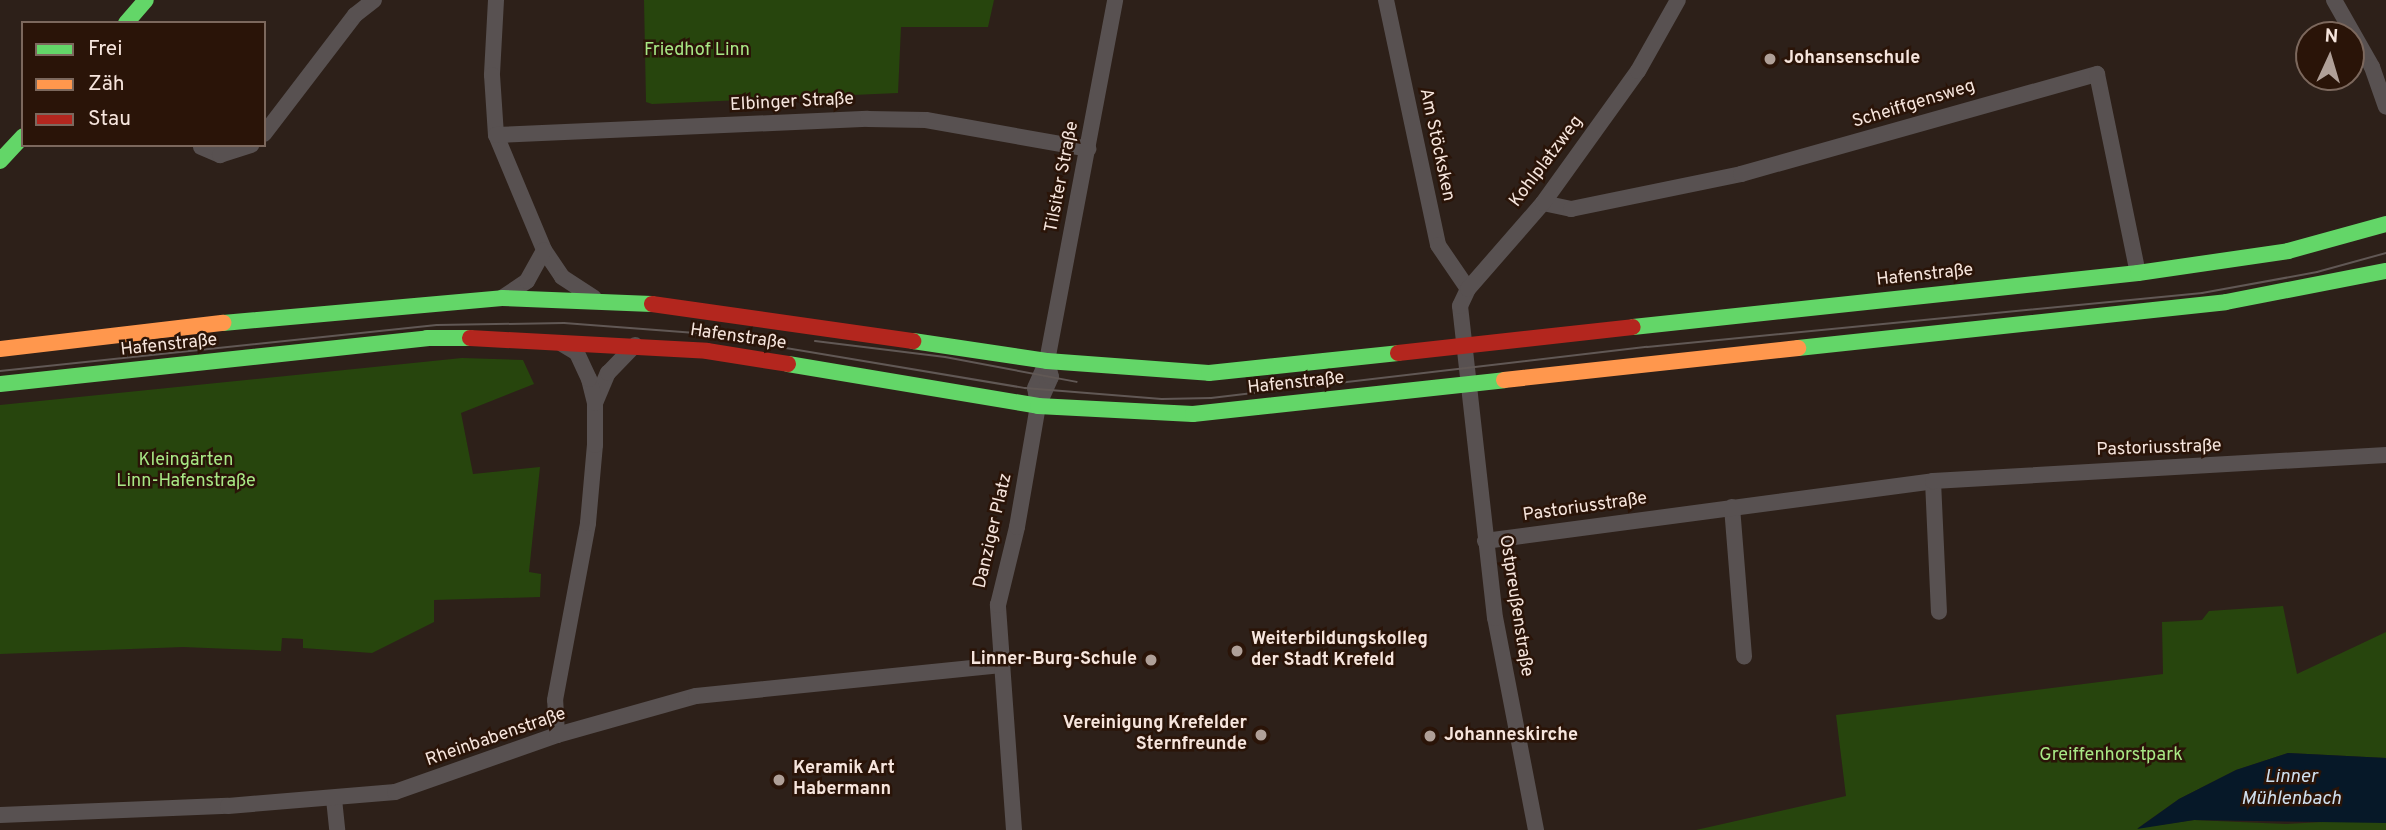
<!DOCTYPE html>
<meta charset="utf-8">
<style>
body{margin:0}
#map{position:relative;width:2386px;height:830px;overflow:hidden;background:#2d2019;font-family:Overpass,sans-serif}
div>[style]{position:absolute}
.green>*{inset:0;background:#27450d}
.water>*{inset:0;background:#061828}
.street>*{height:16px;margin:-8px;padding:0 8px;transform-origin:8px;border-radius:8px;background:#585151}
.fast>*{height:16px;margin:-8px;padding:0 8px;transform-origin:8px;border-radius:8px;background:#63d668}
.slow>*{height:16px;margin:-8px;padding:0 8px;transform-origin:8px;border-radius:8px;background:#ff974d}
.jam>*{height:16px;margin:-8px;padding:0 8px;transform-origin:8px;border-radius:8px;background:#b3261e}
.tram>*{height:2px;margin:-1px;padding:0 1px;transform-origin:1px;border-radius:1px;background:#615855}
.dots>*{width:19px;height:19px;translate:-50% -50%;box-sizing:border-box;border:4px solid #2a1408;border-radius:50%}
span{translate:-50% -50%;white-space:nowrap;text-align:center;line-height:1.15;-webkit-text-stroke:5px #2a1408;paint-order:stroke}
.park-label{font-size:18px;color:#a8e885}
.poi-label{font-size:18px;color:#f6e5dd;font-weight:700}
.left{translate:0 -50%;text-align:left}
.right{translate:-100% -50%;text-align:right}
.street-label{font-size:18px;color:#f6e5dd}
.water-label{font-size:19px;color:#cfe0f0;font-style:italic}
.legend{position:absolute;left:21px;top:21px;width:245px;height:126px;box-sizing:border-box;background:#2a1408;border:2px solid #7c685d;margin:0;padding:9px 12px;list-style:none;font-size:21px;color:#f6e5dd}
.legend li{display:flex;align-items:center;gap:14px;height:35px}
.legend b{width:35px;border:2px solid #7c685d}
.north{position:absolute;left:2295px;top:21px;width:70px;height:70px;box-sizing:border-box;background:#2a1408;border:2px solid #7c685d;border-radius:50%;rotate:4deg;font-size:19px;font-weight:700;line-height:28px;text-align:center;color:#f6e5dd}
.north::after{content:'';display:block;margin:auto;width:24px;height:32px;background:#b0a098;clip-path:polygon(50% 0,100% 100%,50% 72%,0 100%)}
</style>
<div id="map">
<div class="green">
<div style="clip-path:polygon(644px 0,994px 0,988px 27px,901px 27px,898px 93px,652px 104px,646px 102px)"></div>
<div style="clip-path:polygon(462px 358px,523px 360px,534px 384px,461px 413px,473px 474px,540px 467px,529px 572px,541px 574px,540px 597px,434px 600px,434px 622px,372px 653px,303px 648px,303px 639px,282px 638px,281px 651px,183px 647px,0 654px,0 405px)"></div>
<div style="clip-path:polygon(2283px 606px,2297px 674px,2386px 632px,2386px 758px,2288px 753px,2236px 770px,2179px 799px,2138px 828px,2194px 820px,2286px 824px,2359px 820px,2386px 823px,2386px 830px,1696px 830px,1846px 796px,1836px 715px,2163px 674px,2162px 622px,2202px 620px,2209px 611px)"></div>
</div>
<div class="water">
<div style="clip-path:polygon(2288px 753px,2386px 758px,2386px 823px,2194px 820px,2137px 829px,2179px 799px,2236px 770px)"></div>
</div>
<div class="street">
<div style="left:496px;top:0;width:75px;rotate:93.1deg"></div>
<div style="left:492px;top:75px;width:60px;rotate:86.2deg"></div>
<div style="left:496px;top:135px;width:125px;rotate:67.3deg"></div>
<div style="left:544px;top:250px;width:32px;rotate:56deg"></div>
<div style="left:562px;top:277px;width:38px;rotate:33deg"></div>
<div style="left:1386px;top:0;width:250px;rotate:78deg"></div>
<div style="left:1438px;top:245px;width:53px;rotate:55.7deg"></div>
<div style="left:2334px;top:0;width:77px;rotate:60.4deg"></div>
<div style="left:2372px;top:67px;width:42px;rotate:70.7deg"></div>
<div style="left:264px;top:134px;width:150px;rotate:-52.6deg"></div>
<div style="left:355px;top:15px;width:24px;rotate:-38deg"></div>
<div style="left:496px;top:135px;width:372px;rotate:-2.5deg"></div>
<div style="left:868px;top:119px;width:58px;rotate:1deg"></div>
<div style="left:926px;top:120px;width:165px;rotate:10.1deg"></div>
<div style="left:201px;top:147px;width:21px;rotate:23deg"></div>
<div style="left:220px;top:155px;width:33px;rotate:-18deg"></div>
<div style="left:1543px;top:203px;width:29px;rotate:12deg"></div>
<div style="left:1571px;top:209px;width:174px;rotate:-11.6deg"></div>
<div style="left:1741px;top:174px;width:370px;rotate:-15.7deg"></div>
<div style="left:2097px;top:74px;width:203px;rotate:78.4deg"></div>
<div style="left:502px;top:298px;width:30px;rotate:-34deg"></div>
<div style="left:527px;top:281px;width:35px;rotate:-61deg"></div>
<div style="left:595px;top:403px;width:33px;rotate:-67deg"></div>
<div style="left:608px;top:373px;width:39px;rotate:-46deg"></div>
<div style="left:1038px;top:406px;width:18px;rotate:-99deg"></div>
<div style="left:1035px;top:388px;width:30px;rotate:-66deg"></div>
<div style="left:1047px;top:361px;width:367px;rotate:-79.3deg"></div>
<div style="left:1933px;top:481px;width:131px;rotate:87.4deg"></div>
<div style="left:1732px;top:507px;width:150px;rotate:85.4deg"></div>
<div style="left:1485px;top:541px;width:452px;rotate:-7.6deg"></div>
<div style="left:1933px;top:481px;width:454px;rotate:-3.3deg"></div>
<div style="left:557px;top:735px;width:35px;rotate:-93deg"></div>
<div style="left:555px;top:700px;width:180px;rotate:-79.4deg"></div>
<div style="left:588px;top:523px;width:78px;rotate:-84.9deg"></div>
<div style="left:595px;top:445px;width:42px;rotate:-90deg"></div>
<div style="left:595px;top:403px;width:25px;rotate:-104deg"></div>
<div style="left:589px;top:379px;width:29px;rotate:-115deg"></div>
<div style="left:577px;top:353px;width:17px;rotate:-149deg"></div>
<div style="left:334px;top:799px;width:31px;rotate:84deg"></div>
<div style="left:0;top:815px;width:228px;rotate:-2.3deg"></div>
<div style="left:228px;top:806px;width:168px;rotate:-4.8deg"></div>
<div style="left:395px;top:792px;width:172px;rotate:-19.4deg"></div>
<div style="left:557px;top:735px;width:144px;rotate:-15.7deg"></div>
<div style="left:696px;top:696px;width:307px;rotate:-5.8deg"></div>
<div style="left:1014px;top:830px;width:226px;rotate:-94.1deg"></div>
<div style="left:998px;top:605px;width:80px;rotate:-76.3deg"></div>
<div style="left:1017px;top:527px;width:123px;rotate:-80.2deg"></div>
<div style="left:1038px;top:406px;width:32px;rotate:-66deg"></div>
<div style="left:1051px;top:377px;width:16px;rotate:-104deg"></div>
<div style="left:1536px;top:830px;width:216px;rotate:-100.9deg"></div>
<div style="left:1495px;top:618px;width:314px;rotate:-96.4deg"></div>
<div style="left:1460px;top:306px;width:19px;rotate:-65deg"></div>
<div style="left:1468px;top:289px;width:114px;rotate:-48.9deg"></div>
<div style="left:1543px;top:203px;width:163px;rotate:-54.3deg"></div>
<div style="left:1638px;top:71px;width:81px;rotate:-60.6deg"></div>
</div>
<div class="fast">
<div style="left:126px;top:23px;width:30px;rotate:-49deg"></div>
<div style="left:0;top:161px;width:34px;rotate:-47deg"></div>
<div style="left:223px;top:323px;width:280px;rotate:-5.1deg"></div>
<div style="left:502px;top:298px;width:150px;rotate:2.3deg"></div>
<div style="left:1633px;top:327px;width:508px;rotate:-6.1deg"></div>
<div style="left:2138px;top:273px;width:152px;rotate:-8.3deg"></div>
<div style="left:2288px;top:251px;width:102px;rotate:-15.4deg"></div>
<div style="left:913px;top:341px;width:135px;rotate:8.5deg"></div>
<div style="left:1047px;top:361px;width:162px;rotate:4.2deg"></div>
<div style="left:1209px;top:373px;width:190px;rotate:-6deg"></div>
<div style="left:1798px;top:348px;width:430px;rotate:-6.1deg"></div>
<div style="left:2226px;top:302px;width:163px;rotate:-11deg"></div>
<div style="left:788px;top:364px;width:254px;rotate:9.5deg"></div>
<div style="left:1038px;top:406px;width:155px;rotate:3deg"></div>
<div style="left:1193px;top:414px;width:313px;rotate:-6.2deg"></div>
<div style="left:0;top:384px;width:429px;rotate:-6.1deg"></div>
<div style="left:427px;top:338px;width:43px"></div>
</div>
<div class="slow">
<div style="left:0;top:349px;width:225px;rotate:-6.7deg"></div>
<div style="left:1504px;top:380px;width:296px;rotate:-6.2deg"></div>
</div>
<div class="jam">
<div style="left:652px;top:304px;width:264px;rotate:8.1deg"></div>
<div style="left:470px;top:338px;width:237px;rotate:3.1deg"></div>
<div style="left:707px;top:351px;width:82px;rotate:9.1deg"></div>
<div style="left:1398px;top:353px;width:236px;rotate:-6.3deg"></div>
</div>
<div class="tram">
<div style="left:815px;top:341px;width:131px;rotate:7deg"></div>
<div style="left:945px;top:357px;width:134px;rotate:10.7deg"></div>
<div style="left:0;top:371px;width:439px;rotate:-6deg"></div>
<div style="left:437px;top:325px;width:127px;rotate:-0.9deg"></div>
<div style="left:564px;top:323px;width:132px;rotate:4.3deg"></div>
<div style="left:696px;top:333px;width:334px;rotate:9.5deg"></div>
<div style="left:1025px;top:388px;width:137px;rotate:4.6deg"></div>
<div style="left:1162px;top:399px;width:49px;rotate:-1.2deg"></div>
<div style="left:1211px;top:398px;width:439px;rotate:-6.7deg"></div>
<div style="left:1647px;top:347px;width:558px;rotate:-5.56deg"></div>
<div style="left:2202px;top:293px;width:117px;rotate:-10.3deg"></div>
<div style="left:2317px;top:272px;width:72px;rotate:-15.4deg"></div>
</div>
<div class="dots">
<div style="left:1770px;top:59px;background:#b0a098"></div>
<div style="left:1237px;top:651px;background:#b0a098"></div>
<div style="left:1151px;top:660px;background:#b0a098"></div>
<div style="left:1261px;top:735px;background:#b0a098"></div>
<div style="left:1430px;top:736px;background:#b0a098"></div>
<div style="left:779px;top:780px;background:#b0a098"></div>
</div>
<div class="park-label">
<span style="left:697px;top:51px">Friedhof Linn</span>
<span style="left:186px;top:472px">Kleingärten<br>Linn-Hafenstraße</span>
<span style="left:2111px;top:756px">Greiffenhorstpark</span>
</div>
<div class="poi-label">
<span class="left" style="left:1784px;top:59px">Johansenschule</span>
<span class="left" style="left:1251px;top:651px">Weiterbildungskolleg<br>der Stadt Krefeld</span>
<span class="right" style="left:1137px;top:660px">Linner-Burg-Schule</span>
<span class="right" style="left:1247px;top:735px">Vereinigung Krefelder<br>Sternfreunde</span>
<span class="left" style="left:1444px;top:736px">Johanneskirche</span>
<span class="left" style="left:793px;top:780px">Keramik Art<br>Habermann</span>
</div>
<div class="street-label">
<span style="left:792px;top:103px;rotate:-3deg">Elbinger Straße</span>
<span style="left:1914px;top:105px;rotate:-17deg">Scheiffgensweg</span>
<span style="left:1436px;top:145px;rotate:78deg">Am Stöcksken</span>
<span style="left:1547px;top:162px;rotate:-53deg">Kohlplatzweg</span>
<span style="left:1063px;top:177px;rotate:-79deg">Tilsiter Straße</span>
<span style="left:1925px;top:276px;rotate:-6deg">Hafenstraße</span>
<span style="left:738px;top:338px;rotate:8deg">Hafenstraße</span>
<span style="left:169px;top:346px;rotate:-6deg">Hafenstraße</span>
<span style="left:1296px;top:384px;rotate:-6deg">Hafenstraße</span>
<span style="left:2159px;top:449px;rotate:-2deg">Pastoriusstraße</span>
<span style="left:1585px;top:508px;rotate:-8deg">Pastoriusstraße</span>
<span style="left:994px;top:531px;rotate:-77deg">Danziger Platz</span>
<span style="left:1515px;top:606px;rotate:81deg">Ostpreußenstraße</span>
<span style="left:496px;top:738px;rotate:-19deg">Rheinbabenstraße</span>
</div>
<div class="water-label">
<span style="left:2291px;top:789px">Linner<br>Mühlenbach</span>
</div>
<ul class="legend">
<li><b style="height:9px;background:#63d668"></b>Frei</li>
<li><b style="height:9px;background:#ff974d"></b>Zäh</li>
<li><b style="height:9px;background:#b3261e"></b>Stau</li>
</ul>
<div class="north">N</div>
</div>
